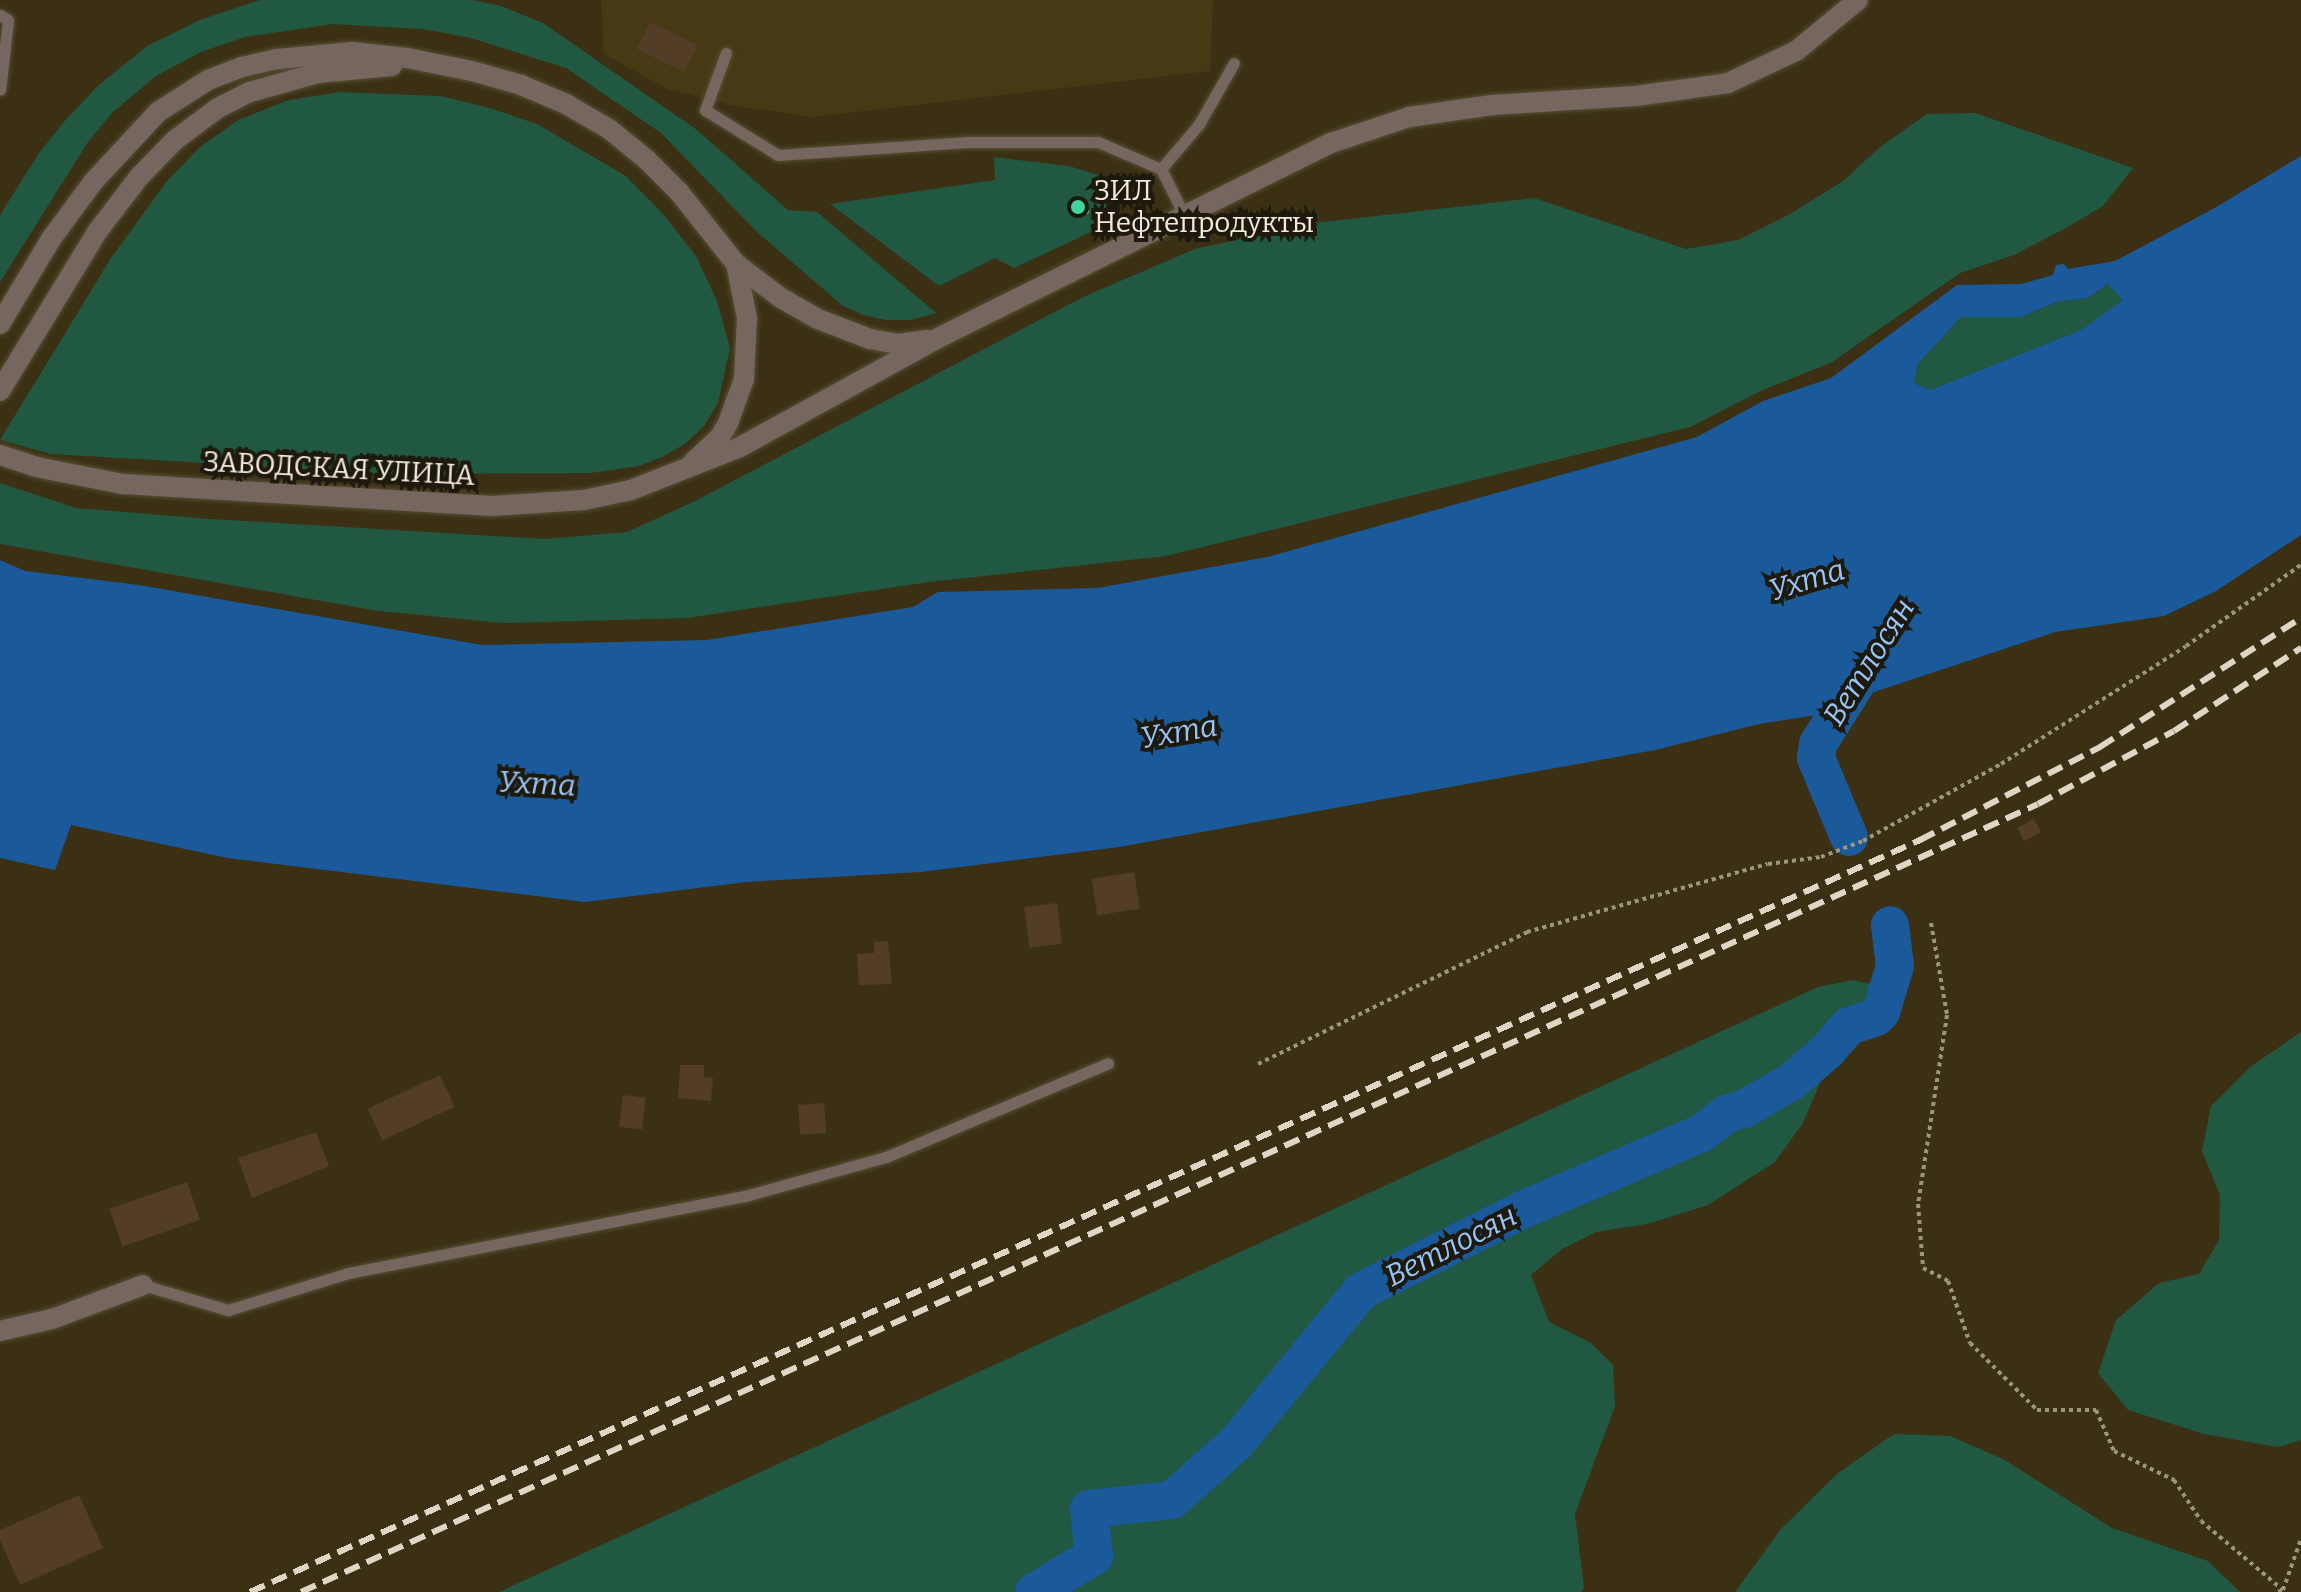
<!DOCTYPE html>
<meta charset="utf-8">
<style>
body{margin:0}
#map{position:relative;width:2301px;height:1592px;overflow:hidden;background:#3b3014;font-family:Bitter,serif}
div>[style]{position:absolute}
.built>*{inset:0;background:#473914}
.green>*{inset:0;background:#205841}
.water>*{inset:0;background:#1b5a9a}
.river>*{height:38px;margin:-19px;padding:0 19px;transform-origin:19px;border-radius:19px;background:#1b5a9a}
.building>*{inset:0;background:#533d27;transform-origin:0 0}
.path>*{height:4px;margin-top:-2px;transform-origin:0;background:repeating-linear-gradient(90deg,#9d947f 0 4px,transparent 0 8px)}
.roads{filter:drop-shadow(0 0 2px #584e34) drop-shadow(0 0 2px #584e34)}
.service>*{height:11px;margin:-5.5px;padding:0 5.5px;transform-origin:5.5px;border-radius:5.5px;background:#756660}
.minor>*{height:20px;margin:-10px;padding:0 10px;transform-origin:10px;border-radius:10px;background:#756660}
.tertiary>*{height:20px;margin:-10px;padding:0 10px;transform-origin:10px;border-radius:10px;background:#756660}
.rail>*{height:6px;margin-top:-3px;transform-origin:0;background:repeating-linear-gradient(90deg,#ded7c5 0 16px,transparent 0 24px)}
.dots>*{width:22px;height:22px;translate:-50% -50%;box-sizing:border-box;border:4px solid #1e190d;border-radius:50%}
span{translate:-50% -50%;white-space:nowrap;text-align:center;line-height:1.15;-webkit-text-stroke:8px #1e190d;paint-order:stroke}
.poi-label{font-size:28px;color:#f2ebdb}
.left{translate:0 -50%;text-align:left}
.street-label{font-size:28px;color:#f2ebdb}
.water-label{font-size:30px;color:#96c5fb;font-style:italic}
</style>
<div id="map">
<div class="built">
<div style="clip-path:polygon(601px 0,1213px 0,1210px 71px,812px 117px,731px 105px,667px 89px,604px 54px)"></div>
</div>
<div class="green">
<div style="clip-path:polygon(260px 0,472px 0,498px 5px,543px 23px,697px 130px,788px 210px,817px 212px,936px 313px,911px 320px,886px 320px,863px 315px,842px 305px,756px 231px,661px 133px,566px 68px,471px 38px,423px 29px,332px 24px,245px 37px,201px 52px,156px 76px,112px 113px,88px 142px,0 282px,0 215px,39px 153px,68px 117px,99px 85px,147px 46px,200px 20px)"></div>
<div style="clip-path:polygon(340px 92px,440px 96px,490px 108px,537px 124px,626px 176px,663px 214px,696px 256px,717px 301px,730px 348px,718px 403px,704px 426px,685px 444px,662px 457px,639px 466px,590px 473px,390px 474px,51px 454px,0 440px,111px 258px,167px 181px,200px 147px,238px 120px,289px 100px)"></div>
<div style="clip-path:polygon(1975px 113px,2133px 168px,2103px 206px,2066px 228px,2014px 255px,1960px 273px,1832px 362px,1763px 390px,1690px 427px,1166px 556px,929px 582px,687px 618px,504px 623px,378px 611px,0 544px,0 483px,76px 508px,211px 519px,545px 539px,627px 532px,695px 501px,1083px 297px,1195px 249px,1314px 223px,1534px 198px,1686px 249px,1738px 240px,1790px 214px,1843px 181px,1880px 147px,1927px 114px)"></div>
<div style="clip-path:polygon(994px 157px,1069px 166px,1105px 177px,1120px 192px,1119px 209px,1108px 224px,1014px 268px,995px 258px,939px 286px,830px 204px,995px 180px)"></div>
<div style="clip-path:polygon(2109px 284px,2124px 300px,2081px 330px,1930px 390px,1914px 383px,1918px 364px,1961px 317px,2021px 317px,2056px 302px,2088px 298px)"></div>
<div style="clip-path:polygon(1853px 980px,1878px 986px,1889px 1014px,1821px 1081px,1803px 1123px,1775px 1162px,1708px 1205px,1647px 1224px,1596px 1232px,1562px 1249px,1531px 1275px,1549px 1322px,1591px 1343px,1613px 1365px,1615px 1406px,1575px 1514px,1584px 1588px,1581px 1592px,499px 1592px,1818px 987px)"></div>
<div style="clip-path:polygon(2301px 1032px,2301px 1440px,2278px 1447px,2204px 1434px,2128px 1410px,2098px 1373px,2116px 1320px,2159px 1283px,2199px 1274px,2219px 1240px,2220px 1195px,2202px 1151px,2211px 1106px,2250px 1067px)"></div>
<div style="clip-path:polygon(1894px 1434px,1950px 1436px,2005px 1460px,2112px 1528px,2208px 1561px,2240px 1592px,1735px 1592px,1781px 1529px,1838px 1473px)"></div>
</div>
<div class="water">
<div style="clip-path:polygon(evenodd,2301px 156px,2301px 535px,2216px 591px,2164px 616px,2055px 632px,1865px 695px,1830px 713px,1759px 724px,1655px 750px,1119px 847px,920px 872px,746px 882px,585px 902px,228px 858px,71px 825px,55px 870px,0 858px,0 560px,25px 571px,139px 585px,482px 645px,707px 640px,913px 607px,938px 592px,1098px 588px,1267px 557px,1697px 437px,1763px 401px,1831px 378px,1957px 285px,2021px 284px,2053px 275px,2056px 265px,2064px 264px,2068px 269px,2115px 261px,2213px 209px,2301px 156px,2108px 284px,2123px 300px,2081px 330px,1930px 390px,1914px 383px,1918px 364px,1961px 317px,2021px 317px,2056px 302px,2088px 298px,2108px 284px)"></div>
</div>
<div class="river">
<div style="left:1849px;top:837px;width:86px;rotate:-112.7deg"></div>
<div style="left:1816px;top:758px;width:14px;rotate:-82deg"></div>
<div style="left:1818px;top:744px;width:93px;rotate:-57.7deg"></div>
<div style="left:1034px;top:1592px;width:70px;rotate:-31deg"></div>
<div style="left:1094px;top:1556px;width:47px;rotate:-96.1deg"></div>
<div style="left:1089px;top:1509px;width:83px;rotate:-6.2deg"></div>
<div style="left:1172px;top:1500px;width:87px;rotate:-41.7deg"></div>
<div style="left:1237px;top:1442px;width:195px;rotate:-50.6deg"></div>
<div style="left:1361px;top:1291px;width:180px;rotate:-26.7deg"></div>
<div style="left:1522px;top:1210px;width:196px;rotate:-23.2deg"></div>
<div style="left:1702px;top:1133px;width:31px;rotate:-38deg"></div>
<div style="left:1726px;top:1114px;width:19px;rotate:-16deg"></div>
<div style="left:1744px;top:1109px;width:54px;rotate:-29.9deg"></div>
<div style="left:1791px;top:1082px;width:48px;rotate:-40.7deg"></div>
<div style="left:1827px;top:1051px;width:33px;rotate:-49deg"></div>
<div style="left:1849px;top:1026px;width:28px;rotate:-18deg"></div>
<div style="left:1876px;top:1017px;width:7px;rotate:-45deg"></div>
<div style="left:1881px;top:1012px;width:48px;rotate:-73.1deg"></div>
<div style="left:1895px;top:966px;width:41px;rotate:-97deg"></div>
</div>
<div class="building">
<div style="left:650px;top:22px;width:53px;height:30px;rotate:26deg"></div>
<div style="left:2034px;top:819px;width:15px;height:19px;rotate:62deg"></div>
<div style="left:1134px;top:872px;width:37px;height:43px;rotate:81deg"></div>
<div style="left:1057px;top:903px;width:41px;height:33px;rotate:83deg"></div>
<div style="clip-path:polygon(888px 941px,892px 984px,859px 985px,857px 954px,874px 953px,874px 942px)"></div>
<div style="clip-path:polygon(680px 1065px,704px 1065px,704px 1077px,713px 1078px,711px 1101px,678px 1098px)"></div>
<div style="left:440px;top:1075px;width:35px;height:80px;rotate:65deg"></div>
<div style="left:623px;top:1095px;width:23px;height:32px;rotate:7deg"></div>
<div style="left:824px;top:1103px;width:30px;height:26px;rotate:86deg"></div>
<div style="clip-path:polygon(316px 1132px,329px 1166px,252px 1198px,238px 1158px)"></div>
<div style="left:187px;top:1182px;width:40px;height:82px;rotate:71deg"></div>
<div style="clip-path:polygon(79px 1495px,103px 1548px,20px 1585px,0 1540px,0 1530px)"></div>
</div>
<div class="path">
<div style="left:1085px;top:211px;width:28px;rotate:19deg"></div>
<div style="left:1931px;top:923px;width:93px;rotate:80.1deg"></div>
<div style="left:1947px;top:1015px;width:191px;rotate:98.7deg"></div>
<div style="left:1918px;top:1204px;width:64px;rotate:85.5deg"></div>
<div style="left:1923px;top:1268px;width:28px;rotate:27deg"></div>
<div style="left:1948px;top:1281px;width:66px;rotate:70.5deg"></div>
<div style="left:1970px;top:1343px;width:95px;rotate:45deg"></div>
<div style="left:2037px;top:1410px;width:59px"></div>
<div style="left:2096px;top:1410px;width:45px;rotate:66.3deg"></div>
<div style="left:2114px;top:1451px;width:67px;rotate:25.8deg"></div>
<div style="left:2174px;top:1480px;width:49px;rotate:56.6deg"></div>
<div style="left:2201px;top:1521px;width:107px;rotate:40.1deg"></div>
<div style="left:1258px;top:1064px;width:300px;rotate:-26.1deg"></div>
<div style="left:1527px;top:932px;width:250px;rotate:-15.8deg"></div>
<div style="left:1768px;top:864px;width:53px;rotate:-7.5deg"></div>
<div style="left:1821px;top:857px;width:45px;rotate:-20.9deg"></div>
<div style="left:1863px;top:841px;width:158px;rotate:-29.2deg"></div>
<div style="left:2001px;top:764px;width:219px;rotate:-32.5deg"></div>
<div style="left:2186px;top:646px;width:141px;rotate:-35.2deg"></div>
<div style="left:2278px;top:1592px;width:5px;rotate:-22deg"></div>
<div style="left:2283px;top:1590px;width:54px;rotate:-70.6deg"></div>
</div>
<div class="roads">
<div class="service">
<div style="left:0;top:15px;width:9px;rotate:32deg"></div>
<div style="left:8px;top:20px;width:70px;rotate:96.5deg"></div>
<div style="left:726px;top:53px;width:61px;rotate:110.2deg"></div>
<div style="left:705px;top:110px;width:86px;rotate:31.7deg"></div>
<div style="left:778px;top:155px;width:191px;rotate:-3.9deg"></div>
<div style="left:969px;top:142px;width:129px"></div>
<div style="left:1098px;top:142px;width:69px;rotate:23.2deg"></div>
<div style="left:1161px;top:169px;width:51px;rotate:63.4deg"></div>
<div style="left:1161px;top:169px;width:59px;rotate:-49.8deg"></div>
<div style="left:1199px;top:124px;width:70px;rotate:-60.2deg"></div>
<div style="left:143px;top:1285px;width:89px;rotate:16.4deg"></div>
<div style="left:228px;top:1310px;width:126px;rotate:-17.1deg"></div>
<div style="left:348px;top:1273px;width:404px;rotate:-11deg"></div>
<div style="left:745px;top:1196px;width:146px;rotate:-15.5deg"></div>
<div style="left:886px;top:1157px;width:241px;rotate:-22.9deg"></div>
</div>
<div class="minor">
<div style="left:0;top:1331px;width:53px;rotate:-13deg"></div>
<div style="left:52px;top:1319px;width:97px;rotate:-20.5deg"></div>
</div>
<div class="tertiary">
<div style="left:0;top:324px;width:99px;rotate:-59deg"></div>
<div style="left:51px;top:239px;width:71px;rotate:-53.6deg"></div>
<div style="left:93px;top:182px;width:96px;rotate:-47.1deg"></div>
<div style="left:158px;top:112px;width:59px;rotate:-32.6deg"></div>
<div style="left:208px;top:80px;width:36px;rotate:-21deg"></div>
<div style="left:242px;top:67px;width:37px;rotate:-13deg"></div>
<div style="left:278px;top:59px;width:74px;rotate:-5.4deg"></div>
<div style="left:352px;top:52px;width:55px;rotate:6.2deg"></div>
<div style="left:407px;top:58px;width:66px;rotate:11.3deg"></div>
<div style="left:472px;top:71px;width:51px;rotate:15.9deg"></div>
<div style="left:521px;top:85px;width:49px;rotate:22.9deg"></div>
<div style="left:566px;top:104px;width:50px;rotate:30.2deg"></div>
<div style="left:609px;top:129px;width:48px;rotate:39deg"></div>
<div style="left:646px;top:159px;width:47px;rotate:45deg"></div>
<div style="left:679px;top:192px;width:92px;rotate:51.6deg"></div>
<div style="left:736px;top:264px;width:56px;rotate:37.1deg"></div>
<div style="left:781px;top:298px;width:43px;rotate:29.6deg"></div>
<div style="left:818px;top:319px;width:56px;rotate:21deg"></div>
<div style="left:870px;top:339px;width:28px;rotate:10deg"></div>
<div style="left:898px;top:344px;width:29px;rotate:-8deg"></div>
<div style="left:0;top:391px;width:186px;rotate:-58.6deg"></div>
<div style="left:97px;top:232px;width:69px;rotate:-52.6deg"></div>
<div style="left:139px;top:177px;width:52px;rotate:-45.8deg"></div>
<div style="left:175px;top:140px;width:54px;rotate:-36.7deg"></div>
<div style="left:218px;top:108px;width:36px;rotate:-27deg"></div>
<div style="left:250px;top:92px;width:71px;rotate:-15.6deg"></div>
<div style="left:318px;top:73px;width:74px;rotate:-5.4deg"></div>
<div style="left:0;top:455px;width:38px;rotate:18deg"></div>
<div style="left:36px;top:467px;width:89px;rotate:11.1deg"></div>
<div style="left:123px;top:484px;width:370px;rotate:3.4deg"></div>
<div style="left:492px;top:506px;width:92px;rotate:-3.7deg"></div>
<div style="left:584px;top:500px;width:48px;rotate:-12deg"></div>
<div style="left:631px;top:490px;width:117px;rotate:-21.5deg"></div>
<div style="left:740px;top:447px;width:230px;rotate:-28.8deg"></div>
<div style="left:942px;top:336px;width:434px;rotate:-26.4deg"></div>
<div style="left:1331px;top:143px;width:82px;rotate:-18.4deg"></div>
<div style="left:1409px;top:117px;width:84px;rotate:-8.2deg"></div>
<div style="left:1492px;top:105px;width:144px;rotate:-3.6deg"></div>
<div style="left:1636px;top:96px;width:93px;rotate:-8deg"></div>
<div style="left:1728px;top:83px;width:75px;rotate:-25.2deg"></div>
<div style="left:1796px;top:51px;width:80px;rotate:-39.4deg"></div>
<div style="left:693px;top:462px;width:37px;rotate:-43deg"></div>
<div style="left:720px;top:437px;width:16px;rotate:-60deg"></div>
<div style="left:728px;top:423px;width:47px;rotate:-70deg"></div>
<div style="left:744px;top:379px;width:61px;rotate:-87.2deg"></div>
<div style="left:747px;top:318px;width:55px;rotate:-101.5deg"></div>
</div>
</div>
<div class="rail">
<div style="left:250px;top:1592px;width:1832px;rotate:-24.24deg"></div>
<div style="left:1920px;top:840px;width:203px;rotate:-27.3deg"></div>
<div style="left:2100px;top:747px;width:239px;rotate:-32.7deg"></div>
<div style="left:301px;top:1592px;width:1907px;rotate:-24.4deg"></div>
<div style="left:2038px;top:804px;width:154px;rotate:-28.2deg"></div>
<div style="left:2174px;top:731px;width:152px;rotate:-33.2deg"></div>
</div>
<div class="dots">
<div style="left:1078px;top:207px;background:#42d4a0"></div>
</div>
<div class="poi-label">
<span class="left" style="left:1094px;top:207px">ЗИЛ<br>Нефтепродукты</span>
</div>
<div class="street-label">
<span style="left:339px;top:469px;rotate:3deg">ЗАВОДСКАЯ УЛИЦА</span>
</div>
<div class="water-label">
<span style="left:1807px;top:580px;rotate:-17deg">Ухта</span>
<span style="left:1869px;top:662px;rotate:-58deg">Ветлосян</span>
<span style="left:1179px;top:732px;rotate:-10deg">Ухта</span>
<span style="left:537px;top:784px;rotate:3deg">Ухта</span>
<span style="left:1451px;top:1246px;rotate:-27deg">Ветлосян</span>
</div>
</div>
